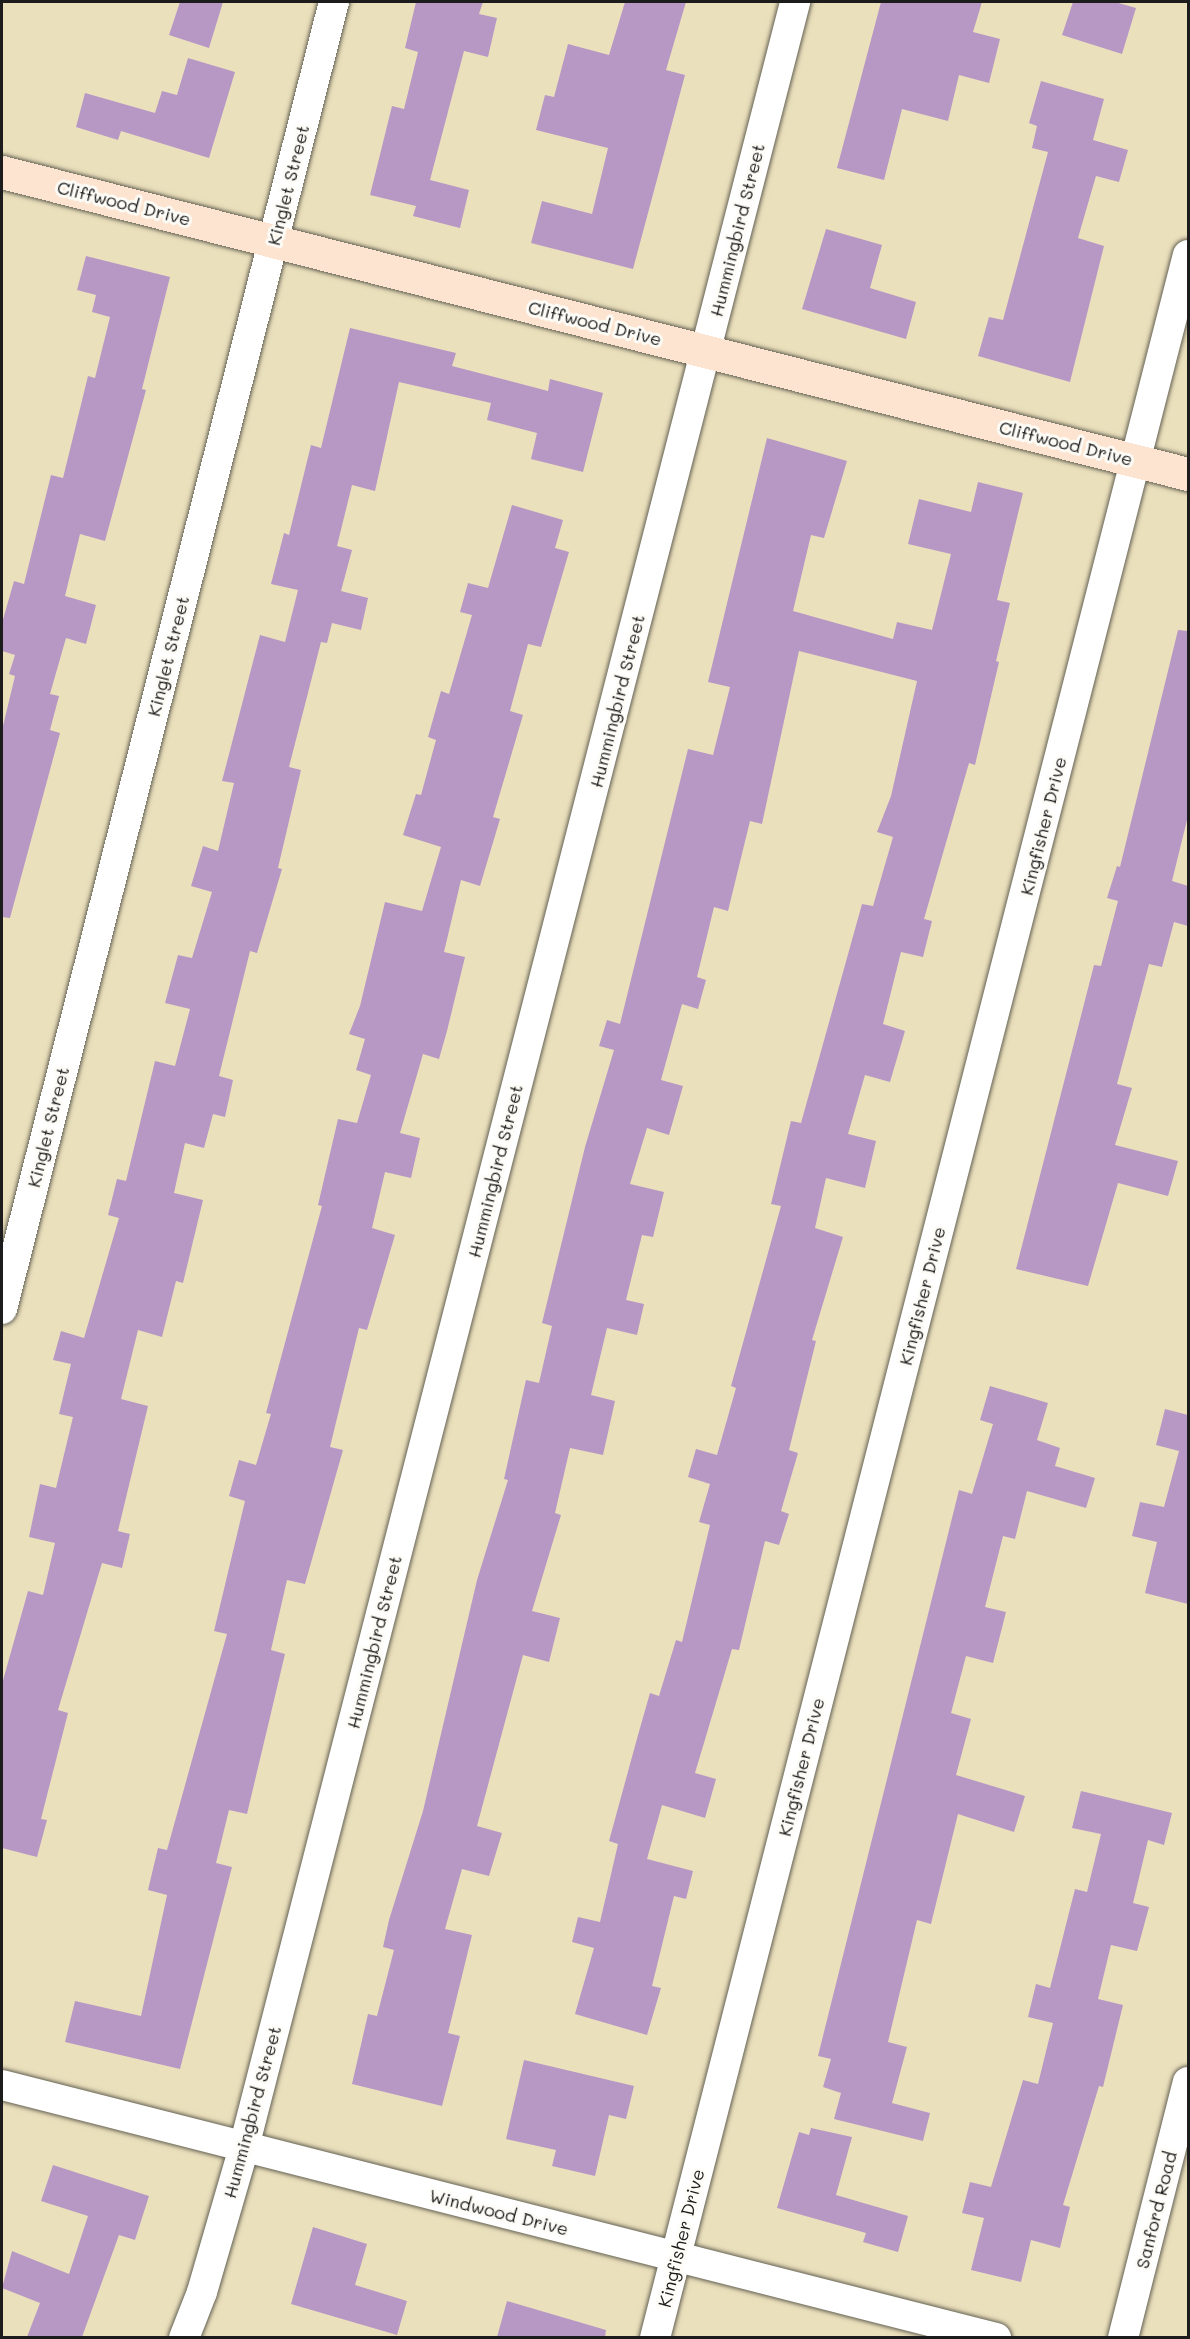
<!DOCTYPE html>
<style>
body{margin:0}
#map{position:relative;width:1190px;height:2339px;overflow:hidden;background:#ebe0bc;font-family:Mali,sans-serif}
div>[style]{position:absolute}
.building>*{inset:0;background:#b798c5}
.roads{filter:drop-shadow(0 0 2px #646154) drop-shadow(0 0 2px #646154)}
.street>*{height:30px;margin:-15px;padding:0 15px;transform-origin:15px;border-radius:15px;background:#fff}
.secondary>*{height:33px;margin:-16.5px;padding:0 16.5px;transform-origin:16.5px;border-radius:16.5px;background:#fde4d1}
span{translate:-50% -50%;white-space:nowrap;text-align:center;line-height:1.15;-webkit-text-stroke:6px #fdfcf7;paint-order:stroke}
.street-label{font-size:18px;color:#1c1c1c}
.frame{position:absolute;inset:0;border:3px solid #1c1c1c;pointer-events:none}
</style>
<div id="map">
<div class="building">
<div style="clip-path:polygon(180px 2px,223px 2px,209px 48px,169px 35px)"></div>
<div style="clip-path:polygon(416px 2px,483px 2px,479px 14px,497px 18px,488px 57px,464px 51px,430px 180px,469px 190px,460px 228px,413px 216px,416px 206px,370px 195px,392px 106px,404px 109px,418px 52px,405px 48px)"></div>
<div style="clip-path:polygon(625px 2px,686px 2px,666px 70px,685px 75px,633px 269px,531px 243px,542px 201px,592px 214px,608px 148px,536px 130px,545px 95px,554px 97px,568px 44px,609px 55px)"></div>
<div style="clip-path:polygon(881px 2px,982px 2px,973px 32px,1000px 39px,989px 83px,959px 75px,948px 121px,902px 109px,884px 180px,837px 168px)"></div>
<div style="clip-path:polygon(1073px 2px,1115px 2px,1136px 8px,1122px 54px,1062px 35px)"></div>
<div style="clip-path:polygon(188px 58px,235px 72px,209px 158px,121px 131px,118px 140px,76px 127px,85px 93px,155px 113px,162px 91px,177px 95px)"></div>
<div style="clip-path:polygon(1041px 81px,1104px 99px,1093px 140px,1128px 150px,1119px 182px,1096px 176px,1078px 238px,1104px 246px,1070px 382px,978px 356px,989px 317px,1003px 320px,1048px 152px,1032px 148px,1037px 126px,1029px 123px)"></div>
<div style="clip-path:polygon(826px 229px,882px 245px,870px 288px,916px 302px,906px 339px,802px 309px)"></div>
<div style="clip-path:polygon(86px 256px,170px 277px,142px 389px,146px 390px,105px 541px,80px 534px,65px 596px,96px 605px,86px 644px,66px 638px,50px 694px,59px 696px,50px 730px,60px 733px,10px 918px,2px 917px,2px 730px,15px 676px,9px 674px,15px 655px,2px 651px,2px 623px,14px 581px,24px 584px,51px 475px,63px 478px,88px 376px,95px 378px,110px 317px,92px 312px,96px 295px,77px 290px)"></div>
<div style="clip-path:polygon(350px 328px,456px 353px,452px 366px,548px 391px,550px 379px,603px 393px,583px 472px,531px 459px,537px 433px,487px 420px,491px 403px,399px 382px,375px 491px,352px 485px,337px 546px,352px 550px,341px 591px,368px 598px,361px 630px,332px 623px,327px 643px,321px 642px,289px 767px,301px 770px,278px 868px,282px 869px,257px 953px,250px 951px,219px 1076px,233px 1080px,225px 1117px,213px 1114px,204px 1148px,185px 1143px,174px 1193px,203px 1200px,183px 1283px,176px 1281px,162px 1337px,138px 1330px,121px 1399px,148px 1406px,118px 1531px,130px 1534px,122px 1568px,102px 1563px,58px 1710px,68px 1713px,41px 1819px,47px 1820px,37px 1857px,2px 1848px,2px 1684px,28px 1591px,43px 1595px,55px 1543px,29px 1537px,40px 1484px,56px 1488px,73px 1417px,59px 1414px,71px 1364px,53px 1360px,61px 1331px,84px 1338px,119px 1218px,108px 1215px,117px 1179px,126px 1181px,155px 1061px,175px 1066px,190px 1009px,165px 1003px,178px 955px,192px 958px,212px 892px,191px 886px,203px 846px,218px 851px,234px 783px,222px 781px,260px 635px,285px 642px,298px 590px,271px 584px,284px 533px,289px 535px,311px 445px,321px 448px)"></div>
<div style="clip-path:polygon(767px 438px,847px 461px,824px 538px,811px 535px,793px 611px,893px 639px,897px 622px,932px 630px,951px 554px,908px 544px,919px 499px,971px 512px,978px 482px,1023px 493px,997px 600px,1010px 603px,996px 661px,999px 662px,975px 765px,969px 763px,924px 919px,932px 921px,923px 957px,901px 952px,883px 1024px,905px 1031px,890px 1082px,865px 1075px,848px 1134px,876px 1141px,865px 1188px,826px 1178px,815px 1228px,843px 1237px,812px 1340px,816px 1341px,789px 1450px,798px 1453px,781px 1511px,789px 1514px,779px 1545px,765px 1541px,739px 1650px,732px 1649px,695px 1773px,716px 1779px,705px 1818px,662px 1805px,647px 1859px,693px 1871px,686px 1899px,674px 1896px,652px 1986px,661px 1988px,647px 2035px,575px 2014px,594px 1948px,572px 1942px,578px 1917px,600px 1922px,618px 1844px,609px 1841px,638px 1735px,650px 1693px,659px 1696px,676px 1640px,682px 1642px,710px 1525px,699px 1522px,710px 1484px,688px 1477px,696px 1449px,717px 1455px,736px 1388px,731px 1386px,781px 1206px,771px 1204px,791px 1121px,801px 1123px,862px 904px,873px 906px,893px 837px,877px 832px,891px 796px,917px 681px,799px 651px,762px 824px,750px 821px,728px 911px,714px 907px,697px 977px,706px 980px,698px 1009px,682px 1004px,661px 1080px,683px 1086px,669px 1135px,647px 1128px,630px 1184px,664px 1192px,653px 1237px,642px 1235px,626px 1300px,644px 1304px,637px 1335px,607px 1328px,591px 1395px,615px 1401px,603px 1455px,570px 1448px,555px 1513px,561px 1515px,532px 1611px,560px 1618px,549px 1662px,523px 1655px,477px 1826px,502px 1833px,489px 1876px,462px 1869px,445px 1929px,472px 1935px,448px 2033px,460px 2036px,442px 2106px,352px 2084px,368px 2014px,377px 2016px,394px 1950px,383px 1947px,389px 1920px,423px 1811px,477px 1580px,508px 1480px,504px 1479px,526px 1380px,539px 1383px,552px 1326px,542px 1323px,585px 1147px,614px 1050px,599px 1046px,607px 1020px,620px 1024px,688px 749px,713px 755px,730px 687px,708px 682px)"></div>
<div style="clip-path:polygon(512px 505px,563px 520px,555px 548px,569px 552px,541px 647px,528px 644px,510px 711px,523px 715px,493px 817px,500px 819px,480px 886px,461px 880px,444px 952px,465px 957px,447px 1031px,439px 1059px,423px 1054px,400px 1133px,420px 1138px,411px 1178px,385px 1172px,372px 1228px,395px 1235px,367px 1330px,359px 1328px,330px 1447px,343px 1450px,305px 1584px,287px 1580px,271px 1650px,285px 1654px,247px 1814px,229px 1810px,216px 1863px,232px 1867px,180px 2069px,65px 2042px,75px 2001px,141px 2016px,167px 1895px,148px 1890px,158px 1848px,167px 1850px,227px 1634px,214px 1631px,245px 1501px,229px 1496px,239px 1460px,256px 1465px,271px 1414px,266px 1413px,322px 1206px,318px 1205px,338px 1119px,357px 1123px,371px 1075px,356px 1070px,365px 1039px,349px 1034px,360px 1006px,385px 902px,422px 911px,441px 847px,403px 835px,416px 794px,421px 795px,436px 740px,428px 737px,441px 691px,449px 694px,472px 615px,460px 612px,468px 583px,488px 588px)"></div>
<div style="clip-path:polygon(1178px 630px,1188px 631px,1188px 816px,1172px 881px,1188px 886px,1188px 926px,1174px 922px,1162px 967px,1149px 964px,1117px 1084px,1132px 1088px,1115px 1145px,1178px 1161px,1168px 1196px,1118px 1183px,1088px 1286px,1016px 1269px,1094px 965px,1101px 966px,1118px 901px,1107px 898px,1117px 866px,1120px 867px)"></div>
<div style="clip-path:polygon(990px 1386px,1048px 1403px,1037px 1440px,1060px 1448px,1055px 1466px,1095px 1478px,1086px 1508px,1027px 1491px,1015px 1539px,1003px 1536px,985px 1607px,1006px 1612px,993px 1663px,966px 1656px,951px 1713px,971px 1719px,956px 1775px,1025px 1796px,1014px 1832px,958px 1814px,931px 1924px,917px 1920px,888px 2042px,907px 2047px,892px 2103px,930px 2113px,923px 2141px,834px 2119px,841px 2093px,823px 2087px,831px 2059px,818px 2056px,959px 1490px,972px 1494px,993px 1424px,980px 1420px)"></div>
<div style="clip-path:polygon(1165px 1409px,1188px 1415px,1188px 1604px,1145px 1593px,1157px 1542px,1132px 1536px,1140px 1502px,1164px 1507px,1179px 1451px,1156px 1445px)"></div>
<div style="clip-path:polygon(1081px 1791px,1172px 1813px,1164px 1845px,1148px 1840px,1133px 1903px,1149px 1907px,1137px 1951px,1111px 1945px,1098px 1999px,1123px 2005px,1103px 2087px,1099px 2086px,1063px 2205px,1070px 2207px,1060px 2248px,1031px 2240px,1021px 2282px,971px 2270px,984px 2218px,962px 2213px,970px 2182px,991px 2187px,1023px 2080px,1038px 2084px,1053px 2023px,1028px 2017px,1036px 1984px,1050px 1988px,1075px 1889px,1087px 1892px,1101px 1834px,1072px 1828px)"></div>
<div style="clip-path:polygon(524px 2060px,634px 2086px,626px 2119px,609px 2115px,595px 2176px,552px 2166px,556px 2150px,506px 2139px)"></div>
<div style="clip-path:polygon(811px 2128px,852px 2137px,836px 2195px,908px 2216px,898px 2252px,863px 2242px,866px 2233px,777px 2208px,799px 2132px,809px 2135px)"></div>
<div style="clip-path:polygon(53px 2165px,149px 2196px,135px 2240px,119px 2235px,82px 2337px,27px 2337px,40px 2303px,2px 2288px,12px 2251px,69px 2274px,88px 2216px,41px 2201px)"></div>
<div style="clip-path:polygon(313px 2227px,367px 2244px,355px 2285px,407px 2301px,397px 2335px,291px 2304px)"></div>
<div style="clip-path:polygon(507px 2301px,606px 2330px,605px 2337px,497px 2337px)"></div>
</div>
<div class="roads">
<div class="street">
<div style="left:2px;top:1309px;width:1349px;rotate:-75.75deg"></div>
<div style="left:2px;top:2085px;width:1026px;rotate:14.28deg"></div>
<div style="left:184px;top:2338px;width:49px;rotate:-68.6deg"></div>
<div style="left:202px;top:2292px;width:151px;rotate:-73.8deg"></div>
<div style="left:244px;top:2147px;width:2215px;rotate:-75.59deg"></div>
<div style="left:655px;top:2338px;width:2150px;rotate:-75.65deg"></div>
<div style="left:1123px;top:2338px;width:264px;rotate:-75.8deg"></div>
</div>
<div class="secondary">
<div style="left:2px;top:172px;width:1224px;rotate:14.29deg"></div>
</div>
</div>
<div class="street-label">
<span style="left:288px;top:185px;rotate:-76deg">Kinglet Street</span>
<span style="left:124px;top:203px;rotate:14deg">Cliffwood Drive</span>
<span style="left:737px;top:230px;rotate:-76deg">Hummingbird Street</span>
<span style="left:595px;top:323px;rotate:14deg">Cliffwood Drive</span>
<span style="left:1066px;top:443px;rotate:14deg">Cliffwood Drive</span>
<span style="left:168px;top:656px;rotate:-76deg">Kinglet Street</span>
<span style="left:617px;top:701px;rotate:-76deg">Hummingbird Street</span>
<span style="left:1043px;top:826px;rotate:-76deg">Kingfisher Drive</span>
<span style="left:48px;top:1127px;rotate:-76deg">Kinglet Street</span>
<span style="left:495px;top:1171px;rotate:-76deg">Hummingbird Street</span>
<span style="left:922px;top:1296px;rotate:-76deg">Kingfisher Drive</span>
<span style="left:374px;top:1642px;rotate:-76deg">Hummingbird Street</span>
<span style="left:801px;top:1767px;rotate:-76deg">Kingfisher Drive</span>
<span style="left:252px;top:2112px;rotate:-75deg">Hummingbird Street</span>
<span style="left:1156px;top:2210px;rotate:-76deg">Sanford Road</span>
<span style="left:499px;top:2212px;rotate:14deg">Windwood Drive</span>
<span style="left:681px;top:2238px;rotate:-76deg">Kingfisher Drive</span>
</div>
<div class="frame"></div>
</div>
